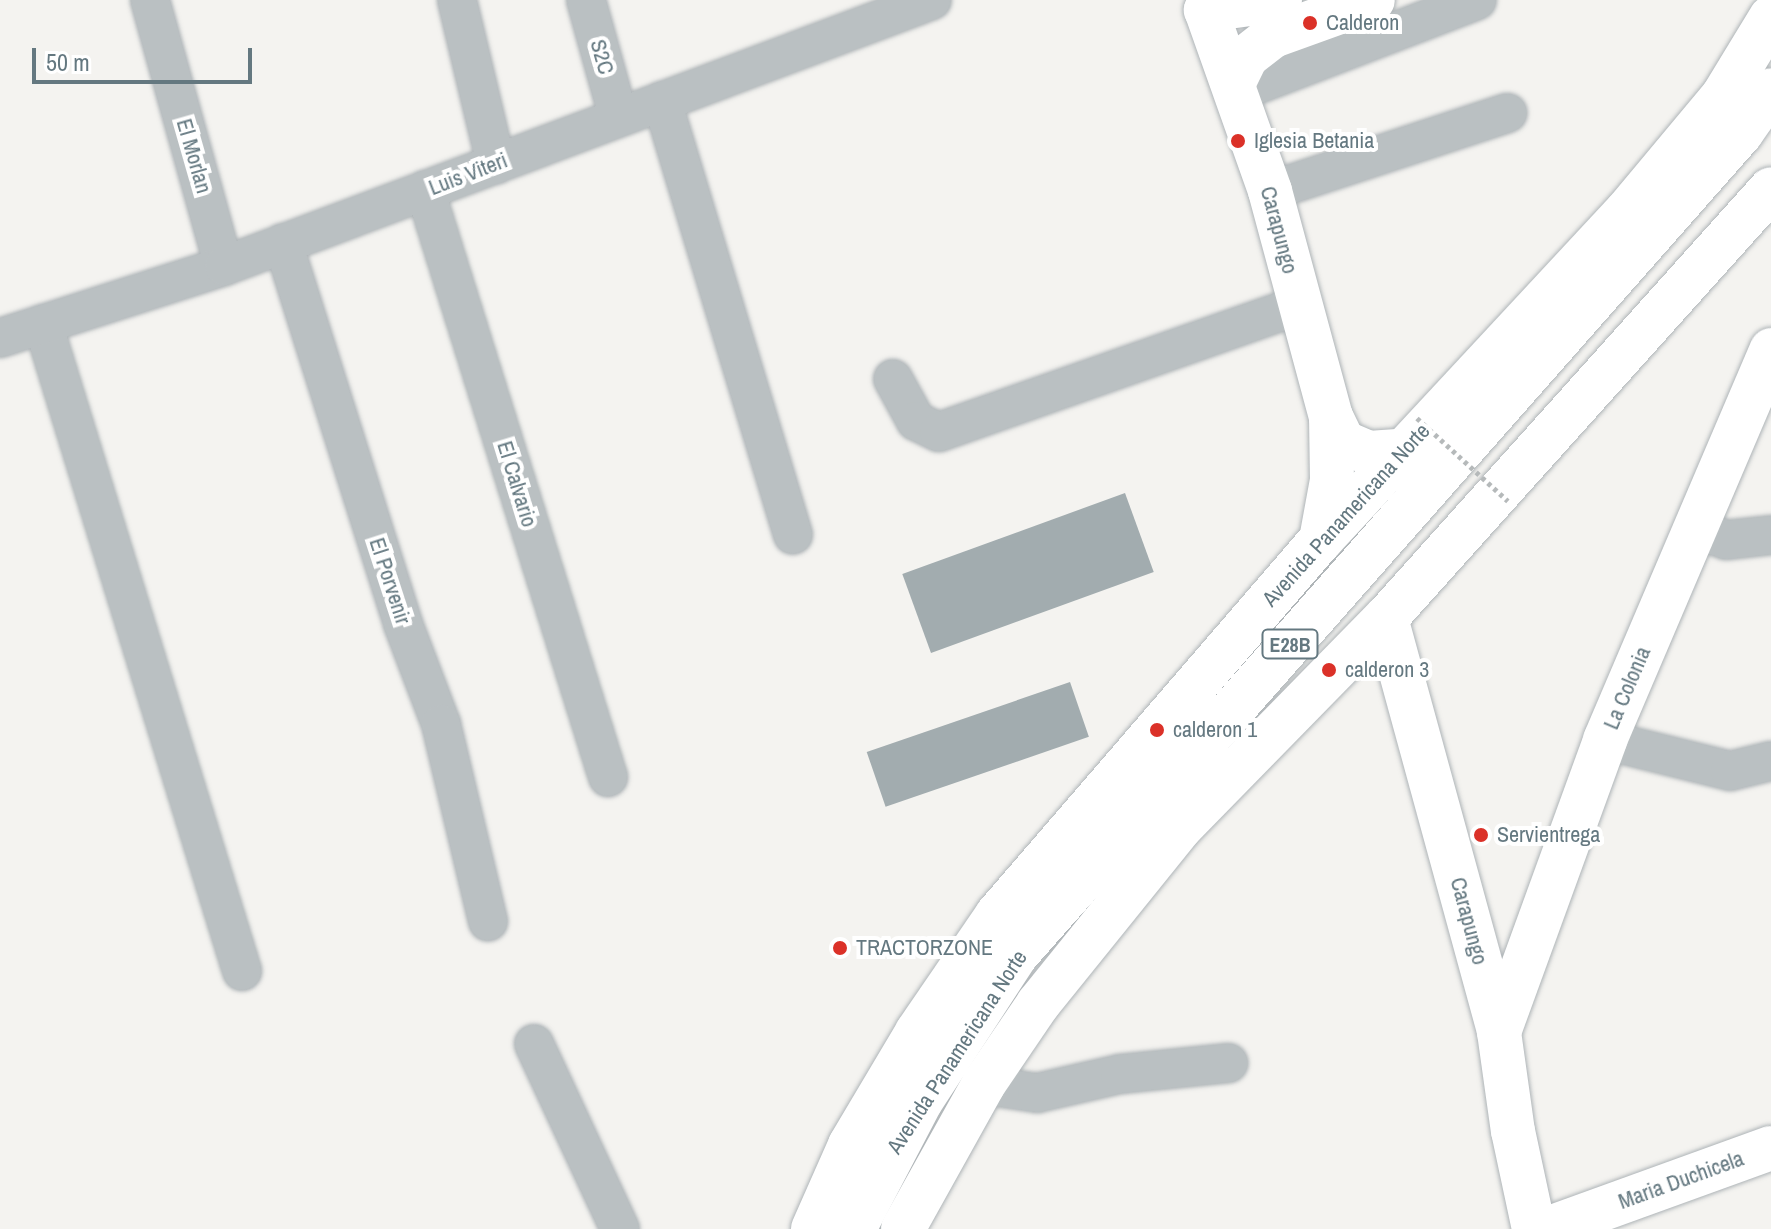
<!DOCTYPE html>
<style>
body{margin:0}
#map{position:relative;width:1771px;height:1229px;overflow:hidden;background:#f4f3f0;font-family:"Archivo Narrow",sans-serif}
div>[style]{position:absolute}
.building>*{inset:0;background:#a2acaf;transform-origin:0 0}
.roads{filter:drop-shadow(0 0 2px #aeb4b7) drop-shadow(0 0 2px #aeb4b7)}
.minor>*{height:38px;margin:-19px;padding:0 19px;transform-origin:19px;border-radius:19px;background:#bac0c2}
.major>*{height:44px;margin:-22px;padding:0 22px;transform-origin:22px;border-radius:22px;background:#fff}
.highway>*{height:44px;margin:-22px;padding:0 22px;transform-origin:22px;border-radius:22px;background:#fff}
.path-bridge>*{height:5px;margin-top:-2.5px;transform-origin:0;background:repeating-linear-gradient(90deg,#b5b9ba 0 4px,transparent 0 8px)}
.dots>*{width:22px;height:22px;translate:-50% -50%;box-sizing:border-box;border:4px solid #fff;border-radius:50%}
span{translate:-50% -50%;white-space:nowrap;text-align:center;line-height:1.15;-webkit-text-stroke:8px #fff;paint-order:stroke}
.shield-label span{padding:2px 6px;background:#fff;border:2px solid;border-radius:6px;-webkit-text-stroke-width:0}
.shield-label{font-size:20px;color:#647880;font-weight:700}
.poi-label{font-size:22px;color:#647880}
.left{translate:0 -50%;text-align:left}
.street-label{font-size:22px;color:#647880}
.scale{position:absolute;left:32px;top:48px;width:220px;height:36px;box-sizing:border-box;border:4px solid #647880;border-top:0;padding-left:10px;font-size:24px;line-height:28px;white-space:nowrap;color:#647880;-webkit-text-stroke:6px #fff;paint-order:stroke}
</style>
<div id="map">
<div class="building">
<div style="left:1125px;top:493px;width:84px;height:237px;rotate:70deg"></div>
<div style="left:1070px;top:682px;width:58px;height:215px;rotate:71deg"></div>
</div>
<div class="roads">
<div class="minor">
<div style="left:150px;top:0;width:276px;rotate:74.5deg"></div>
<div style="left:457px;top:0;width:169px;rotate:76.6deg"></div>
<div style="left:586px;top:0;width:119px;rotate:74.5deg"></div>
<div style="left:1235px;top:93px;width:259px;rotate:-21deg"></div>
<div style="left:662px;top:101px;width:453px;rotate:73.2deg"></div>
<div style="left:425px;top:190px;width:615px;rotate:72.68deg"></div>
<div style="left:1270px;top:191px;width:250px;rotate:-18.2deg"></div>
<div style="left:283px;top:243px;width:399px;rotate:72.5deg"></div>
<div style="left:403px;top:624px;width:107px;rotate:69.2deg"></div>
<div style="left:441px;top:724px;width:203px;rotate:76.6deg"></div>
<div style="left:43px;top:324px;width:677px;rotate:72.9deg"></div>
<div style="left:0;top:338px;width:235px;rotate:-17.8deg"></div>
<div style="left:224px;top:266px;width:756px;rotate:-20.59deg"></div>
<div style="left:893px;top:379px;width:48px;rotate:61.3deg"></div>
<div style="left:916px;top:421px;width:25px;rotate:26deg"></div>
<div style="left:939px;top:432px;width:382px;rotate:-19.4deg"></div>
<div style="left:1696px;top:529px;width:32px;rotate:20deg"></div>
<div style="left:1726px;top:540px;width:45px;rotate:-6.3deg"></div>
<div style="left:1605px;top:740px;width:129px;rotate:13.9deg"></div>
<div style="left:1730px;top:771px;width:42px;rotate:-13.7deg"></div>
<div style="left:534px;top:1044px;width:204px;rotate:65.1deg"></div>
<div style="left:983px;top:1085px;width:55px;rotate:8.4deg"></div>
<div style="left:1037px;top:1093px;width:85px;rotate:-12.9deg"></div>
<div style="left:1120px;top:1074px;width:109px;rotate:-5.8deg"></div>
</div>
<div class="major">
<div style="left:1280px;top:0;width:75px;rotate:172.3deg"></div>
<div style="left:1206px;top:10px;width:192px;rotate:70.5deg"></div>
<div style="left:1270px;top:191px;width:234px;rotate:74.9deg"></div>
<div style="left:1331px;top:417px;width:28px;rotate:64deg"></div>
<div style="left:1343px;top:442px;width:28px;rotate:23deg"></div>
<div style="left:1369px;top:453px;width:32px;rotate:-4deg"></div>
<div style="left:1233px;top:84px;width:30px;rotate:-64deg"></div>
<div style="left:1246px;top:57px;width:34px;rotate:-38deg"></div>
<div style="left:1273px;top:36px;width:106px;rotate:-19.8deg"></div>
<div style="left:1321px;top:540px;width:61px;rotate:-79.6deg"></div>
<div style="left:1332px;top:480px;width:63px;rotate:-90.9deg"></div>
<div style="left:1386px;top:618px;width:429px;rotate:74.7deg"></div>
<div style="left:1499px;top:1032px;width:100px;rotate:82deg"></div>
<div style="left:1513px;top:1131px;width:100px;rotate:77.9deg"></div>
<div style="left:1499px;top:1032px;width:311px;rotate:-70deg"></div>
<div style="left:1605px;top:740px;width:424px;rotate:-66.9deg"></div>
<div style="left:813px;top:1229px;width:92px;rotate:-66.2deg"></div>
<div style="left:850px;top:1145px;width:131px;rotate:-59.3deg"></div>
<div style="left:917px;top:1032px;width:142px;rotate:-55.6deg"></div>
<div style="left:997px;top:915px;width:496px;rotate:-49.2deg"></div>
<div style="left:1321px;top:540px;width:448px;rotate:-47.1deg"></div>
<div style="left:1626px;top:212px;width:151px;rotate:-50.1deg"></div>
<div style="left:1723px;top:96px;width:92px;rotate:-58.7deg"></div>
<div style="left:1547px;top:1229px;width:238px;rotate:-19.9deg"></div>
</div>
<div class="highway">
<div style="left:854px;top:1229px;width:144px;rotate:-62.4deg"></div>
<div style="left:921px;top:1101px;width:176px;rotate:-56.9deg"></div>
<div style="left:1017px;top:954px;width:1095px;rotate:-48.59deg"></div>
<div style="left:1741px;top:133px;width:52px;rotate:-55.1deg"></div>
<div style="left:903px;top:1229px;width:165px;rotate:-60.9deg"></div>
<div style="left:983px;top:1085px;width:98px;rotate:-55.8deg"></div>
<div style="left:1038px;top:1004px;width:226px;rotate:-51.1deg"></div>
<div style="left:1180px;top:828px;width:294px;rotate:-45.6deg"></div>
<div style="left:1386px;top:618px;width:576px;rotate:-48.09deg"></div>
</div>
</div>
<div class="path-bridge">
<div style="left:1417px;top:418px;width:123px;rotate:42.4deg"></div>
</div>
<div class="dots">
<div style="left:1310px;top:23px;background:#db3128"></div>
<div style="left:1238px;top:141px;background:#db3128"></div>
<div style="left:1329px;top:670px;background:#db3128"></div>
<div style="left:1157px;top:730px;background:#db3128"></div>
<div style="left:1481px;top:835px;background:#db3128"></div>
<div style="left:840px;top:948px;background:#db3128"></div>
</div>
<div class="shield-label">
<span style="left:1290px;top:644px">E28B</span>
</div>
<div class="poi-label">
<span class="left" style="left:1326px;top:23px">Calderon</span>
<span class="left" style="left:1254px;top:141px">Iglesia Betania</span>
<span class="left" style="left:1345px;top:670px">calderon 3</span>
<span class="left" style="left:1173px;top:730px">calderon 1</span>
<span class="left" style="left:1497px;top:835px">Servientrega</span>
<span class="left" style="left:856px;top:948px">TRACTORZONE</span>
</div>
<div class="street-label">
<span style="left:602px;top:57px;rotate:74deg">S2C</span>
<span style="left:194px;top:156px;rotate:74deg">El Morlan</span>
<span style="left:468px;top:174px;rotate:-21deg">Luis Viteri</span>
<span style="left:1279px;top:230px;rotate:75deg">Carapungo</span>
<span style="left:517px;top:484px;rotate:73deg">El Calvario</span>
<span style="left:1346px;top:515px;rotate:-48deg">Avenida Panamericana Norte</span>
<span style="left:390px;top:581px;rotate:72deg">El Porvenir</span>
<span style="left:1627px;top:688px;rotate:-67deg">La Colonia</span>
<span style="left:1469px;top:921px;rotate:75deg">Carapungo</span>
<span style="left:957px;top:1052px;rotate:-57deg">Avenida Panamericana Norte</span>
<span style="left:1681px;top:1180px;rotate:-20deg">Maria Duchicela</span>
</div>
<div class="scale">50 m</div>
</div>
